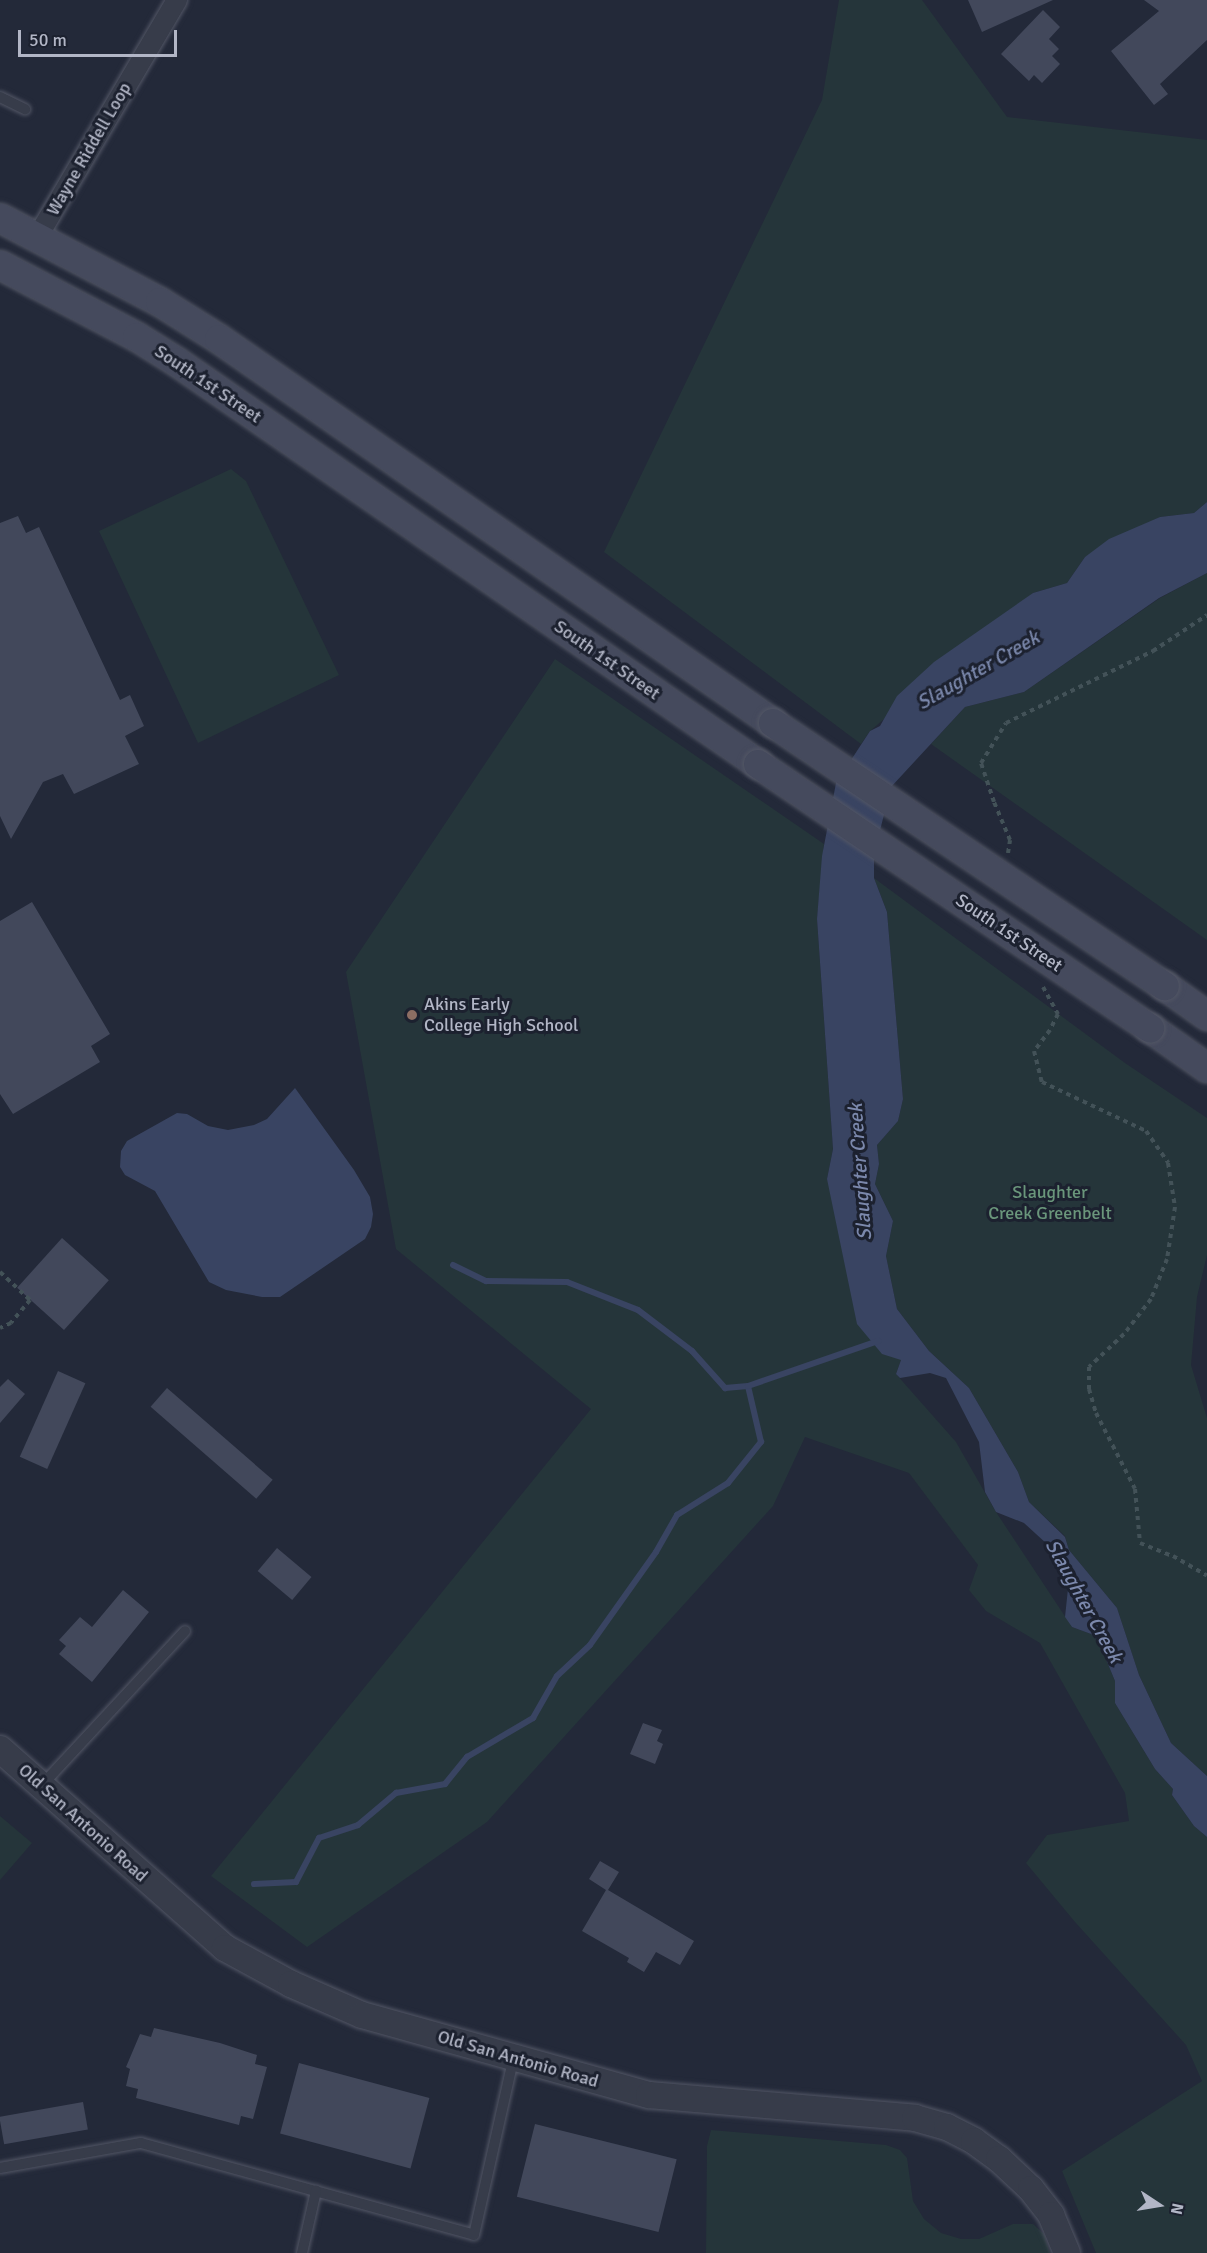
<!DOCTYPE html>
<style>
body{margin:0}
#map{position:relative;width:1207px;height:2253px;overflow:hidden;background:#232939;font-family:Signika,sans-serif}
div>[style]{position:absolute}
.green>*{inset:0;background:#25353a}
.water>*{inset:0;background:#394462}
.stream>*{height:6px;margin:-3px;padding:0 3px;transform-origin:3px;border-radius:3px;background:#394462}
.building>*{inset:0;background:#42485b;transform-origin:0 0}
.path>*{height:4px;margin-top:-2px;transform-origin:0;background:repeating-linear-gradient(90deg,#435258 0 4.5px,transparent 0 9px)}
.roads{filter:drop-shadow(0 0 2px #525665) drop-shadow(0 0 2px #525665)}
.service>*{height:10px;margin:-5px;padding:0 5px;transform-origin:5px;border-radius:5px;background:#373c4a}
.minor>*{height:20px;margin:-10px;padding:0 10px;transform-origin:10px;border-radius:10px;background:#373c4a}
.tertiary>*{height:26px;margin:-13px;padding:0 13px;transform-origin:13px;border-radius:13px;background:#373c4a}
.secondary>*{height:28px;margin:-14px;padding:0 14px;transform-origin:14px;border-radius:14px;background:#454a5d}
.bridges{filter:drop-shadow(0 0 2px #525665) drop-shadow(0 0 2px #525665)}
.secondary-bridge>*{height:28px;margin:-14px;padding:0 14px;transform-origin:14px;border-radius:14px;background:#454a5d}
.dots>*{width:16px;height:16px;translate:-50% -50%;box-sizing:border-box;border:3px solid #1c212f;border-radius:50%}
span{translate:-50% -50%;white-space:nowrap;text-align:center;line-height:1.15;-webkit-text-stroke:6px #1c212f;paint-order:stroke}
.street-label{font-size:18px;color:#b2b6c6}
.poi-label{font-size:18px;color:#b2b6c6}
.left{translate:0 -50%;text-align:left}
.park-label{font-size:18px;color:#6a967b}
.water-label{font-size:20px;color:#7b88ac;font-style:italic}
.north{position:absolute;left:1129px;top:2175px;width:60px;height:60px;-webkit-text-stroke:4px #1c212f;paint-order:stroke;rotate:102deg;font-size:16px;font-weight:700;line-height:24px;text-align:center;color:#b2b6c6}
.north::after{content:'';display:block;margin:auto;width:21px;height:27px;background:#b2b6c6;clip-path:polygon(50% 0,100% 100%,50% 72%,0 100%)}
.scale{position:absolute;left:18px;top:30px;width:159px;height:27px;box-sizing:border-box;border:3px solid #b2b6c6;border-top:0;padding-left:8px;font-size:18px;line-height:21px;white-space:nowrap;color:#b2b6c6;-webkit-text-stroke:4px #1c212f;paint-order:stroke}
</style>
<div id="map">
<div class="green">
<div style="clip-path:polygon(839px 0,922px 0,1007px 117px,1207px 140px,1207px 502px,1194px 513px,1160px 517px,1085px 557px,1067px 583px,1033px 593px,870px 731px,861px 744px,604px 552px,822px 100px)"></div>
<div style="clip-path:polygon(231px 469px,246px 481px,339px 675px,198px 743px,99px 531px)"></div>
<div style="clip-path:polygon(1207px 573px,1207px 940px,931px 744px,965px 707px,1024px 692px,1160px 598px)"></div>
<div style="clip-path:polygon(555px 659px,824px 844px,817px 919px,833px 1149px,827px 1179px,901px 1360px,896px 1374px,956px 1442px,996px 1512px,1072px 1627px,1091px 1634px,1098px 1640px,1115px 1681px,1115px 1703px,1155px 1769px,1173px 1789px,1172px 1795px,1194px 1826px,1207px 1837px,1207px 2253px,1096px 2253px,1062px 2171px,1202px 2081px,1186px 2045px,1075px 1922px,1026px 1863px,1047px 1835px,1129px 1821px,1125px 1793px,1040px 1643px,986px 1611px,969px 1590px,978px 1565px,909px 1473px,805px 1437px,773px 1506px,487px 1822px,307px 1947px,211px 1876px,591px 1409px,396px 1249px,346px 972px)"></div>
<div style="clip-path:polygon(874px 878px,1125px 1063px,1207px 1118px,1207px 1255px,1197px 1297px,1191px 1365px,1207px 1418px,1207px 1776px,1171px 1743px,1139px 1675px,1117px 1608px,1069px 1550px,1065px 1536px,1029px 1502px,1018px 1472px,969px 1388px,929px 1351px,897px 1309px,886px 1256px,893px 1221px,875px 1184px,879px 1164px,877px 1145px,898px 1121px,903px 1099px,887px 912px)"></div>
<div style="clip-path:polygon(0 1816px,32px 1843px,0 1880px)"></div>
<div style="clip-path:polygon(711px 2130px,886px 2145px,900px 2150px,907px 2158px,913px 2201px,924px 2219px,941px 2233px,961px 2239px,979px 2239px,1013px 2224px,1033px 2224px,1044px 2234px,1050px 2253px,706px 2253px,707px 2146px)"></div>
</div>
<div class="water">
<div style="clip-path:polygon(1207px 502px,1207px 573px,1159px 598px,1024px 692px,965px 707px,891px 787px,874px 854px,874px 878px,887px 912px,903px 1099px,898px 1121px,877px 1145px,879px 1164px,875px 1184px,893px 1221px,886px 1256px,897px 1309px,929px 1351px,969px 1388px,1018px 1472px,1029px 1502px,1065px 1537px,1069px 1550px,1117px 1608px,1139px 1675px,1171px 1743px,1207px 1776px,1207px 1837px,1194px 1826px,1172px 1795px,1173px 1789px,1155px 1769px,1115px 1703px,1115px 1681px,1098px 1640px,1091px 1634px,1072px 1627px,1065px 1617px,1069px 1579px,1059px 1555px,1024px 1523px,996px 1512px,985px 1492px,979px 1442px,946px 1378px,930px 1373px,900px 1378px,896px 1374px,901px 1360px,882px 1354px,857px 1324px,827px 1179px,833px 1149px,817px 919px,822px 856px,836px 783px,870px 731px,880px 726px,897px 696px,934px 662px,1033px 593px,1067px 583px,1085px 557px,1109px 539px,1160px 517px,1194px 513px)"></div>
<div style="clip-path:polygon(295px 1088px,354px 1170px,370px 1197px,373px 1214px,371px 1227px,365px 1239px,280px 1297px,262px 1297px,226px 1290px,209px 1282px,155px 1191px,125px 1175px,120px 1167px,121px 1151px,127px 1141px,177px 1113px,187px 1114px,208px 1126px,228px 1130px,254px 1125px,267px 1119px)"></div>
</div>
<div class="stream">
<div style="left:453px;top:1265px;width:37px;rotate:26deg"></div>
<div style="left:486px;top:1281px;width:81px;rotate:0.7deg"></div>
<div style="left:567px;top:1282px;width:76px;rotate:21.5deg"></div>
<div style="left:638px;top:1310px;width:68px;rotate:37.2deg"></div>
<div style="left:692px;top:1351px;width:50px;rotate:48.3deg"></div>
<div style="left:725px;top:1388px;width:23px;rotate:-5deg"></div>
<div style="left:254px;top:1884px;width:42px;rotate:-2.7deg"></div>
<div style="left:296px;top:1882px;width:50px;rotate:-62.4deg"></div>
<div style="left:319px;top:1838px;width:41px;rotate:-18.4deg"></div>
<div style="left:358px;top:1825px;width:50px;rotate:-40.1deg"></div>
<div style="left:396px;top:1793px;width:50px;rotate:-10.4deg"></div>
<div style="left:445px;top:1784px;width:35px;rotate:-51deg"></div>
<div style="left:467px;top:1757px;width:77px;rotate:-30.6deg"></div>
<div style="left:533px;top:1718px;width:48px;rotate:-60.3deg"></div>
<div style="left:557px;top:1676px;width:45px;rotate:-43.2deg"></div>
<div style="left:590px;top:1645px;width:114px;rotate:-54.6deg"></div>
<div style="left:656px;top:1552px;width:43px;rotate:-60.4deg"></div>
<div style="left:677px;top:1515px;width:60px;rotate:-32.1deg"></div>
<div style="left:728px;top:1483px;width:53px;rotate:-51.2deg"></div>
<div style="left:761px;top:1442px;width:57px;rotate:-103.1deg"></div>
<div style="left:748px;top:1386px;width:138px;rotate:-19.1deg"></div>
</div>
<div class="building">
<div style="clip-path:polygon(968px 0,1053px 0,982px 32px)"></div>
<div style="clip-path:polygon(1144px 0,1207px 0,1207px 40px,1160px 84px,1168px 94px,1154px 105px,1111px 51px,1159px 11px)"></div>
<div style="clip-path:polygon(1043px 10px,1060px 27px,1049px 39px,1059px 49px,1052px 56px,1060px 64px,1042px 83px,1034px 75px,1029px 81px,1001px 54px)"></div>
<div style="clip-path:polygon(18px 516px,26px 533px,39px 527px,120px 700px,130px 695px,144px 726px,125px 736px,139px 764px,74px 794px,63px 774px,43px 782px,11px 839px,0 816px,0 523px)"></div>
<div style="clip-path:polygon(32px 902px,110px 1034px,91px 1046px,100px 1062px,13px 1114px,0 1094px,0 921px)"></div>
<div style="left:62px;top:1238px;width:63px;height:67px;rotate:42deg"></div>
<div style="left:58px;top:1371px;width:30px;height:94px;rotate:24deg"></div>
<div style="clip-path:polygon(8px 1379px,25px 1394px,0 1423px,0 1387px)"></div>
<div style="left:167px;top:1388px;width:140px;height:25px;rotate:41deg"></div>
<div style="left:277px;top:1548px;width:45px;height:30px;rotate:40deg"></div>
<div style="clip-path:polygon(123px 1590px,149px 1612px,92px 1682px,59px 1654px,66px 1646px,59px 1640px,80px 1617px,92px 1627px)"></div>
<div style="clip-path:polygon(643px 1723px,662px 1730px,657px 1741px,663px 1744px,655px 1764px,630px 1754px)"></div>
<div style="clip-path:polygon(600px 1861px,619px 1872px,608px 1890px,694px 1941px,680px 1965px,656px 1952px,644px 1972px,627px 1962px,629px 1958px,582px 1931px,606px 1890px,589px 1879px)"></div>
<div style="clip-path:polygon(154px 2028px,220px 2043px,257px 2055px,255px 2064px,267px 2067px,253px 2119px,241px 2116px,239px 2125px,136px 2098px,138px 2089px,126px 2086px,130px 2069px,126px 2067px,140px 2034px,151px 2037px)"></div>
<div style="left:299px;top:2063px;width:135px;height:73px;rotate:15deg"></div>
<div style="left:83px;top:2102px;width:28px;height:85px;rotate:80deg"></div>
<div style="left:535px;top:2124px;width:146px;height:75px;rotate:14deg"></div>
</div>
<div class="path">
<div style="left:1008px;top:853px;width:13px;rotate:-81deg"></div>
<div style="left:1010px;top:840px;width:41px;rotate:-112.8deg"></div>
<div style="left:994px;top:802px;width:41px;rotate:-108.4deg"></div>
<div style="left:981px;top:763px;width:47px;rotate:-58deg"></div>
<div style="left:1006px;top:723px;width:164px;rotate:-26.1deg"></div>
<div style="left:1153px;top:651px;width:65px;rotate:-33.7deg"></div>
<div style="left:1043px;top:987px;width:31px;rotate:61deg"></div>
<div style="left:1058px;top:1014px;width:18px;rotate:117deg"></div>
<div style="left:1050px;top:1030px;width:26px;rotate:127deg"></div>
<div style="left:1034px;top:1051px;width:32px;rotate:76deg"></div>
<div style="left:1042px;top:1082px;width:115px;rotate:25.2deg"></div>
<div style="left:1146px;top:1131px;width:39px;rotate:55deg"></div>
<div style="left:1168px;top:1163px;width:45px;rotate:81deg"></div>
<div style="left:1175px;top:1207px;width:53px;rotate:98.7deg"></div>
<div style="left:1167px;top:1259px;width:43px;rotate:111.8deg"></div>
<div style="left:1151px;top:1299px;width:44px;rotate:127.6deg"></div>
<div style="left:1124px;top:1334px;width:48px;rotate:136.7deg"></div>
<div style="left:1089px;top:1367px;width:22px;rotate:90deg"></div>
<div style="left:1089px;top:1389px;width:25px;rotate:74deg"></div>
<div style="left:1096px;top:1413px;width:85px;rotate:62.8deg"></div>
<div style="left:1135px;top:1489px;width:54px;rotate:84.7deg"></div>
<div style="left:1140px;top:1543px;width:35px;rotate:22deg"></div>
<div style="left:1173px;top:1556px;width:39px;rotate:30deg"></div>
<div style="left:0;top:1272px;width:41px;rotate:43deg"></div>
<div style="left:30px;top:1300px;width:30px;rotate:130deg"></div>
<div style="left:11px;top:1323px;width:12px;rotate:156deg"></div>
</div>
<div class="roads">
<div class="service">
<div style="left:0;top:97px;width:28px;rotate:26deg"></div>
<div style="left:42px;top:1785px;width:210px;rotate:-47.1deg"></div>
<div style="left:0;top:2168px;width:143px;rotate:-10.1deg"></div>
<div style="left:141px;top:2143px;width:345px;rotate:15.4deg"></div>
<div style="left:474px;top:2235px;width:183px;rotate:-77.4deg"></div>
<div style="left:302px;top:2253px;width:64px;rotate:-77.3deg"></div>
</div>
<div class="minor">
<div style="left:38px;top:236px;width:274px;rotate:-59.5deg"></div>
</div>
<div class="tertiary">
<div style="left:0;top:1749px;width:300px;rotate:41.5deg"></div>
<div style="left:225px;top:1948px;width:75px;rotate:28.6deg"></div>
<div style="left:291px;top:1984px;width:77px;rotate:23.6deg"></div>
<div style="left:362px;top:2015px;width:298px;rotate:15.6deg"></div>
<div style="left:649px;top:2095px;width:267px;rotate:4.9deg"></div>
<div style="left:915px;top:2118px;width:33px;rotate:16deg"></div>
<div style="left:947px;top:2127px;width:30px;rotate:27deg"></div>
<div style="left:974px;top:2141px;width:31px;rotate:36deg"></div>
<div style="left:999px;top:2159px;width:44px;rotate:43.2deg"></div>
<div style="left:1031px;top:2189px;width:33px;rotate:52deg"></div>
<div style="left:1051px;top:2215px;width:41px;rotate:67.2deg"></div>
</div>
<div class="secondary">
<div style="left:0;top:218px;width:181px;rotate:27.7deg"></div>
<div style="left:160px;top:302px;width:70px;rotate:32.1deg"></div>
<div style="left:219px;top:339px;width:674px;rotate:34.73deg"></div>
<div style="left:0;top:265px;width:155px;rotate:27.7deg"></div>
<div style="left:137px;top:337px;width:47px;rotate:32deg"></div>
<div style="left:177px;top:362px;width:707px;rotate:34.68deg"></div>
<div style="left:1165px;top:986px;width:52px;rotate:35.5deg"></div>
<div style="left:1150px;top:1028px;width:70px;rotate:35.1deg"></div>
</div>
</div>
<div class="bridges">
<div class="secondary-bridge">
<div style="left:773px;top:723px;width:472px;rotate:33.9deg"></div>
<div style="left:758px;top:764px;width:473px;rotate:34deg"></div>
</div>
</div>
<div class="dots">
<div style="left:412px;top:1015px;background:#8d6e63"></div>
</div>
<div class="street-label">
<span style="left:89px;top:149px;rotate:-60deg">Wayne Riddell Loop</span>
<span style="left:208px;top:384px;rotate:34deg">South 1st Street</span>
<span style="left:607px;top:660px;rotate:35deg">South 1st Street</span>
<span style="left:1009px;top:933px;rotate:34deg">South 1st Street</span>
<span style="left:83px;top:1823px;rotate:42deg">Old San Antonio Road</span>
<span style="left:518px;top:2059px;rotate:16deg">Old San Antonio Road</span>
</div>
<div class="poi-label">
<span class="left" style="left:424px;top:1015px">Akins Early<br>College High School</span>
</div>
<div class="park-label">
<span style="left:1050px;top:1203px">Slaughter<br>Creek Greenbelt</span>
</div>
<div class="water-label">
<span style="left:978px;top:670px;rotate:-30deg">Slaughter Creek</span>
<span style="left:860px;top:1172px;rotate:-94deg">Slaughter Creek</span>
<span style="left:1084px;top:1601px;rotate:61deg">Slaughter Creek</span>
</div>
<div class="north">N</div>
<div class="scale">50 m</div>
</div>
